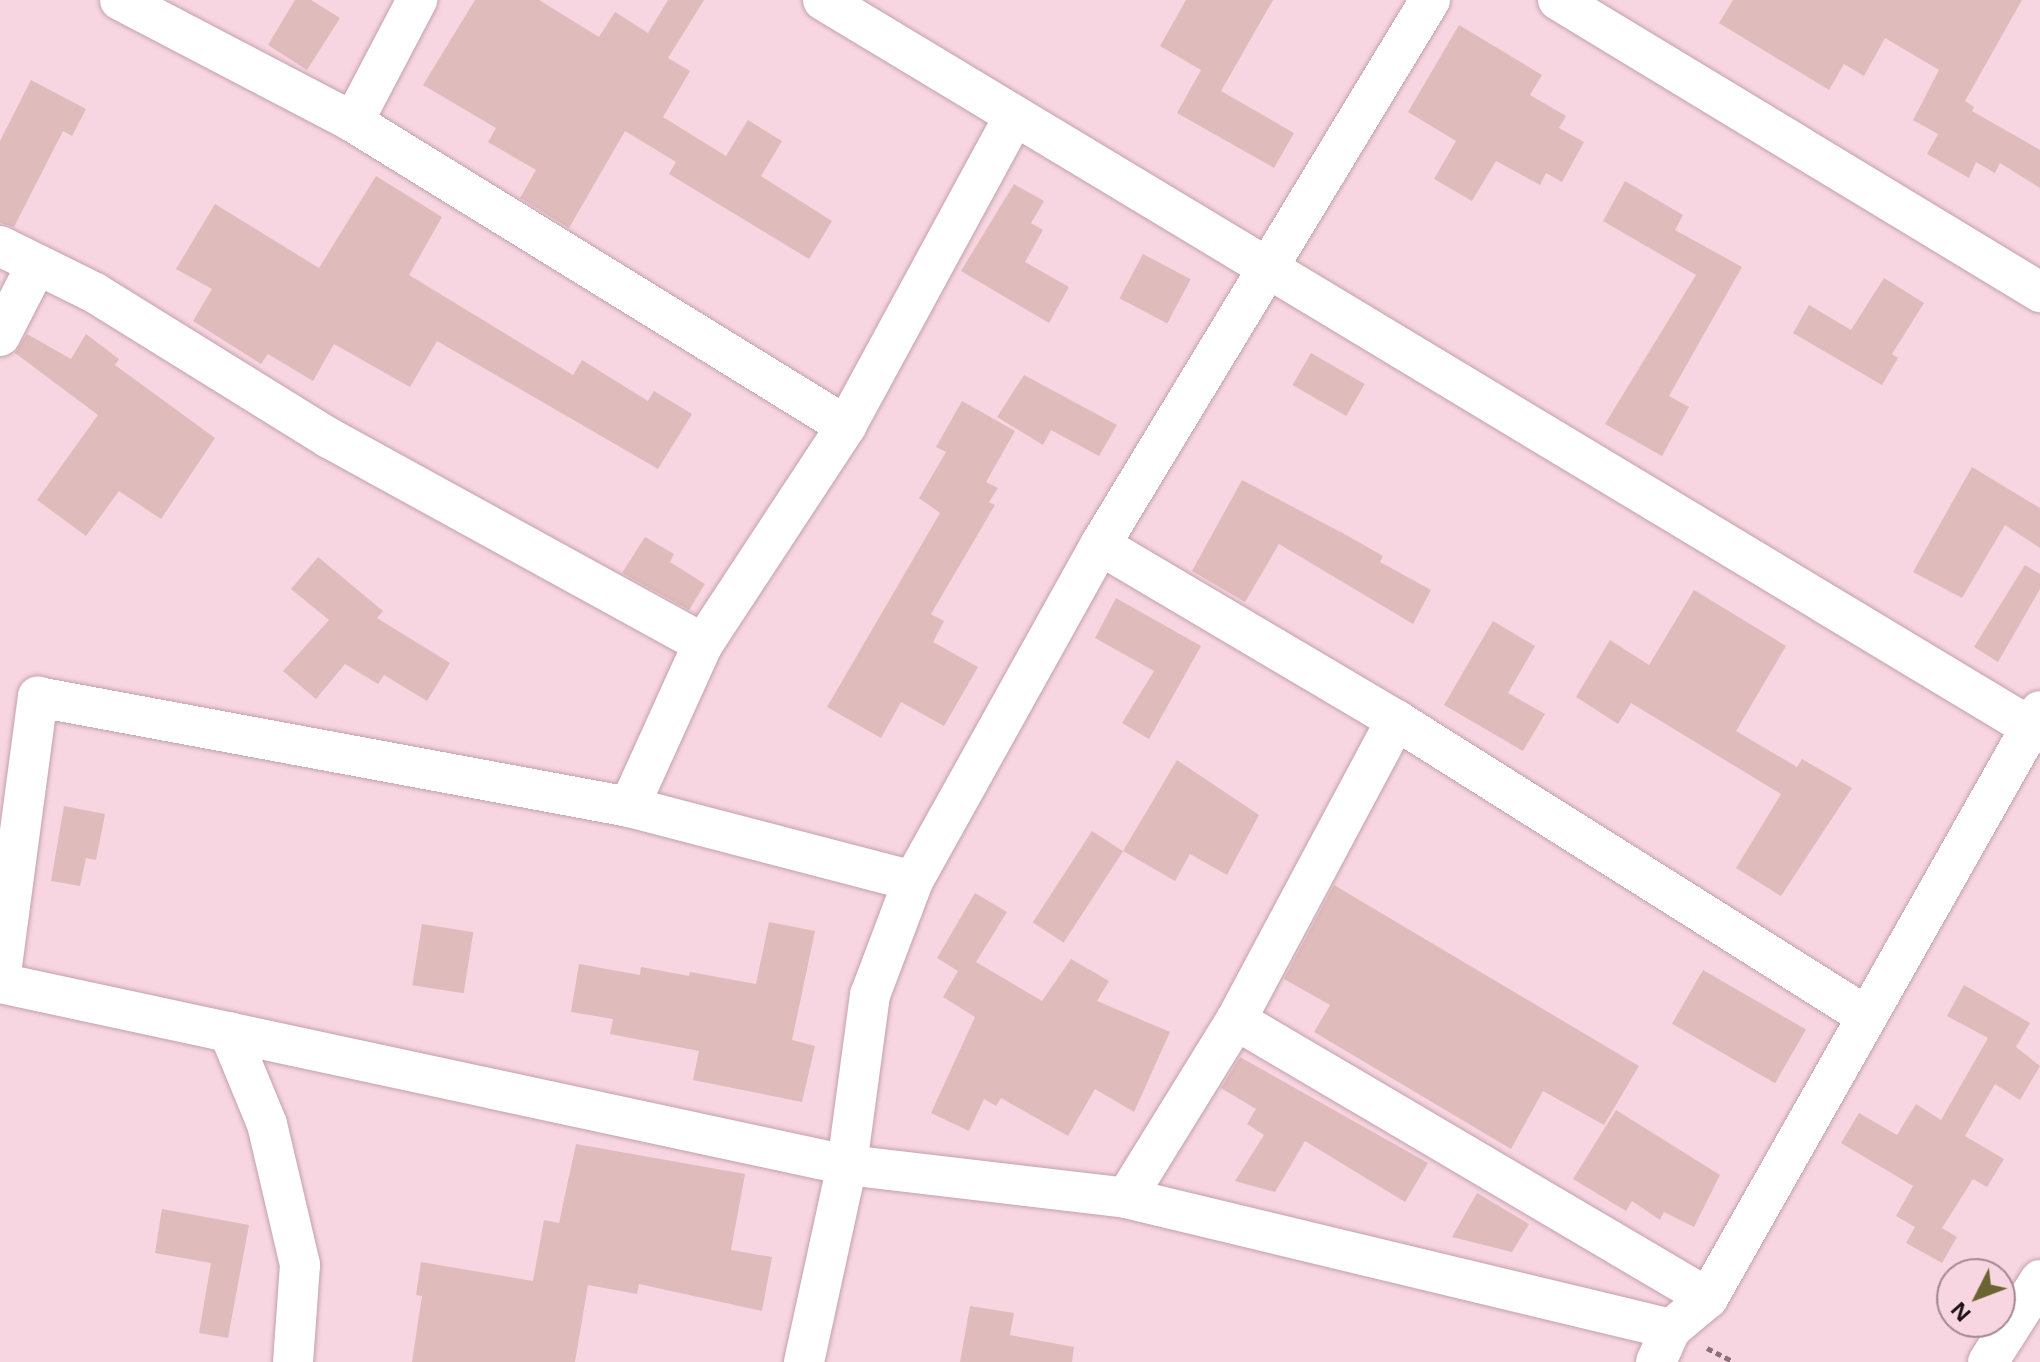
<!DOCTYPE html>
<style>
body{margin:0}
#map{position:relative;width:2040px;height:1362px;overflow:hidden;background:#f8d6e1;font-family:"Noto Sans",sans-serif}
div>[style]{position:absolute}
.building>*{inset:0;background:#dfbbbb;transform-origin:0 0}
.path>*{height:5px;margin-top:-2.5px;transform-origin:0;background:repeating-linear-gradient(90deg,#887279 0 6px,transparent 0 10px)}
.roads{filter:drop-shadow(0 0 2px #c2a1ab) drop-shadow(0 0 2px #c2a1ab)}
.street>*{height:40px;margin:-20px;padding:0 20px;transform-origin:20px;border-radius:20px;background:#fff}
span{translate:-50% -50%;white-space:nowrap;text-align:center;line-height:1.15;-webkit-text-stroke:6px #f8d6e1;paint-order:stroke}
.north{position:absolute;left:1936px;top:1258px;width:80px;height:80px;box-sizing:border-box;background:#f8d6e1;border:2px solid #a18891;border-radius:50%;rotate:228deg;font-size:22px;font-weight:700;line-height:32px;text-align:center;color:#1f1418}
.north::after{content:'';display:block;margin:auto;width:28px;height:36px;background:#696431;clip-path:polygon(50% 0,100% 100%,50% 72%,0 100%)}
</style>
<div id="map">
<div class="building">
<div style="clip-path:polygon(295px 0,311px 0,340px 18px,307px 70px,268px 45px)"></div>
<div style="clip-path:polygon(475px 0,539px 0,599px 37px,615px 12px,648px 33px,668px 0,704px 0,668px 58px,690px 71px,663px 117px,726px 156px,748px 120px,782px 141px,761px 176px,832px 221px,809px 259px,669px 174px,676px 162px,625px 131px,569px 228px,520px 198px,536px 170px,488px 142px,496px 128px,423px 85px)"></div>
<div style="clip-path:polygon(1186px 0,1273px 0,1221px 91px,1294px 133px,1274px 168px,1177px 113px,1201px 70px,1160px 46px)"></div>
<div style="clip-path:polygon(1733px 0,2022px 0,1965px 101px,1974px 107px,1972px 111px,2040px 150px,2040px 188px,2000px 163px,1995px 173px,1976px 162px,1969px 178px,1927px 154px,1938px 134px,1913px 120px,1939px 70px,1885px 38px,1864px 76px,1844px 64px,1829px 90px,1719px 23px)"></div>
<div style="clip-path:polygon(1459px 25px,1542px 75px,1530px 95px,1566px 116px,1559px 128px,1584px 142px,1562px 182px,1546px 173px,1540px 185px,1496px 161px,1472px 201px,1434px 179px,1456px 141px,1408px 112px)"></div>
<div style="clip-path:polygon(31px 80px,86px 109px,72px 136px,63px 131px,14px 227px,0 223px,0 141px)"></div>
<div style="clip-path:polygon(376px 176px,442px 217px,409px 275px,573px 375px,582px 360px,648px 401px,654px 391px,692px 414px,658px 469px,437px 341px,410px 387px,334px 344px,313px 381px,268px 354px,261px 364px,193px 321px,212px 289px,176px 269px,215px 204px,319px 268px)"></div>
<div style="clip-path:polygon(1625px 181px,1683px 215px,1675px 230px,1742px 267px,1669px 396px,1689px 407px,1662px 456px,1605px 424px,1696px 275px,1603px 221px)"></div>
<div style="clip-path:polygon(1014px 184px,1044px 201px,1031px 223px,1043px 230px,1025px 262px,1069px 287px,1049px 323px,961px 271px)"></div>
<div style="left:1143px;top:254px;width:54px;height:50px;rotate:28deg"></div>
<div style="clip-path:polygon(1884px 278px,1924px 303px,1892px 354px,1898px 358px,1882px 385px,1793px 333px,1809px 305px,1851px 330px)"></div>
<div style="clip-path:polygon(27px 334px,71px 359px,86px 334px,119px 359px,115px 365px,215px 438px,161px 519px,119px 491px,86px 536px,37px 500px,98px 415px,15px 353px)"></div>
<div style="left:1311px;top:353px;width:62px;height:37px;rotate:30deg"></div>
<div style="clip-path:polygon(1024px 375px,1117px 425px,1099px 456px,1051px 430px,1043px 445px,997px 417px)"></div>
<div style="clip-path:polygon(962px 401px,1015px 431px,986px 482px,998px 488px,989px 502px,995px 505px,931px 614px,944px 621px,933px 642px,978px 667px,944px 726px,901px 702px,881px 738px,827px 707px,940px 513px,919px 498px,946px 452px,936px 447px)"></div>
<div style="clip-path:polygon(1972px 467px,2040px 508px,2040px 548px,2005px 525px,1962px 598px,1913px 572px)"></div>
<div style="clip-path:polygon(1242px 480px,1348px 536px,1383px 556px,1380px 562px,1431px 590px,1413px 624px,1279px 544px,1245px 602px,1192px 571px)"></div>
<div style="clip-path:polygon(645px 537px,674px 554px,670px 562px,705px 584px,689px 610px,622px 573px)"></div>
<div style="clip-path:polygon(318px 557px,383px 611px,377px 618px,450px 663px,427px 701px,384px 675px,378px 684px,345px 664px,316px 699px,283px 671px,329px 620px,291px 589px)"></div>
<div style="clip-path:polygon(2025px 565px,2040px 574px,2040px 589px,1998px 662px,1974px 647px)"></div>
<div style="clip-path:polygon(1694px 590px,1786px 646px,1736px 731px,1797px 767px,1802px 759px,1852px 788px,1781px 896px,1736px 868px,1781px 794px,1631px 703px,1618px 724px,1576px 697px,1610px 640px,1649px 665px)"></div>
<div style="clip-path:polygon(1116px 598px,1201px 646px,1149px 739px,1122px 723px,1154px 671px,1095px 638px)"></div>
<div style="clip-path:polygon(1493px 621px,1535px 646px,1508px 693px,1545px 714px,1523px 751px,1444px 705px)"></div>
<div style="clip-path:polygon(1177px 760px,1259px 815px,1227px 875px,1190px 854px,1175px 881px,1123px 851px)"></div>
<div style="clip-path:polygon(64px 806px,105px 814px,96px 860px,86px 858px,80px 886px,51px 881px)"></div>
<div style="left:1092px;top:831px;width:37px;height:109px;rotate:33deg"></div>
<div style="clip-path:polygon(1334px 885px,1639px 1066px,1604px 1125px,1543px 1091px,1511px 1149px,1314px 1032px,1330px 1005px,1284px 979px)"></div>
<div style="clip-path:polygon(975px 893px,1007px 912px,976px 962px,1042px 1001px,1071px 959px,1109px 981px,1097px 1001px,1170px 1032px,1134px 1112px,1095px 1089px,1068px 1136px,1001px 1098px,996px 1106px,984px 1099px,969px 1131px,931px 1113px,975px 1017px,943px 997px,958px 971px,937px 958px)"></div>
<div style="clip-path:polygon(769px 922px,815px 931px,792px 1040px,815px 1046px,802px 1102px,693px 1080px,699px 1051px,610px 1034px,613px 1019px,571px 1012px,579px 964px,640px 975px,641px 967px,689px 976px,690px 972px,756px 984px)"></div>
<div style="left:422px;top:924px;width:52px;height:62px;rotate:9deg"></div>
<div style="left:1703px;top:970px;width:119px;height:62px;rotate:30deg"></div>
<div style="clip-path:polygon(1964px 985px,2030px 1023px,2016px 1047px,2040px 1066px,2020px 1100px,1995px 1084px,1965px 1136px,2004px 1159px,1987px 1187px,1973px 1179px,1942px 1228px,1957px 1237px,1942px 1263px,1906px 1243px,1915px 1227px,1896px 1216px,1913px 1186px,1841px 1143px,1859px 1113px,1897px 1135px,1916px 1104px,1941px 1120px,1988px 1038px,1947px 1016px)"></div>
<div style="clip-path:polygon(1240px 1057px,1428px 1163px,1405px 1202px,1305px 1141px,1275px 1192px,1235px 1181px,1264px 1135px,1247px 1124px,1256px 1109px,1221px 1088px)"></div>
<div style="clip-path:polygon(1616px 1110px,1720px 1175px,1694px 1227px,1664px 1212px,1660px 1220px,1632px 1201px,1626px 1211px,1573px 1179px)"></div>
<div style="clip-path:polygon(576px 1144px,745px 1174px,731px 1250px,772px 1257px,762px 1311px,639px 1284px,637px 1294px,588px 1285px,575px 1362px,412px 1362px,422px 1296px,416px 1295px,421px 1262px,533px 1281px,544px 1220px,559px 1223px)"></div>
<div style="clip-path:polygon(1477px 1193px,1529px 1224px,1512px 1252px,1452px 1237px)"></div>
<div style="clip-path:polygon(162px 1209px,249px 1225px,228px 1338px,199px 1333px,211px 1263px,155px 1253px)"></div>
<div style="clip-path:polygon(970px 1306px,1014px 1313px,1010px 1335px,1074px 1347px,1072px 1362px,960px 1362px)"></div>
</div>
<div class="path">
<div style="left:1707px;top:1348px;width:30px;rotate:27deg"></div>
</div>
<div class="roads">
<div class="street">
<div style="left:120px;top:0;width:263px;rotate:27.6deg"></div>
<div style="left:353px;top:122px;width:579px;rotate:31.66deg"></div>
<div style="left:823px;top:0;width:1421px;rotate:31.06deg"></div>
<div style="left:1558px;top:0;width:564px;rotate:31.21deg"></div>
<div style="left:353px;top:122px;width:138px;rotate:-62.3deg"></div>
<div style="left:0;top:246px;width:106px;rotate:26.3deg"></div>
<div style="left:95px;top:293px;width:275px;rotate:31.8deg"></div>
<div style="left:329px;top:438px;width:427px;rotate:28.8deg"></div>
<div style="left:0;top:336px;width:79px;rotate:-62.8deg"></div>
<div style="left:1100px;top:545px;width:344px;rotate:30.6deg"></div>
<div style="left:1396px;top:720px;width:555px;rotate:32.2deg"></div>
<div style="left:629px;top:807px;width:179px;rotate:-65.6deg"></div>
<div style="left:703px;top:644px;width:261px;rotate:-56.7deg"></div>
<div style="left:846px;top:426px;width:350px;rotate:-61.5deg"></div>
<div style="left:0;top:981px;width:287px;rotate:-82.4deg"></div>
<div style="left:38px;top:697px;width:601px;rotate:10.54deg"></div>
<div style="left:629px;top:807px;width:293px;rotate:14.6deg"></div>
<div style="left:0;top:983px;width:866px;rotate:12.13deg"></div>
<div style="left:847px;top:1165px;width:281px;rotate:6.7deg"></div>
<div style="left:1126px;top:1198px;width:561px;rotate:13.52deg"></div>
<div style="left:1236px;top:1020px;width:548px;rotate:30.5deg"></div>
<div style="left:229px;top:1032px;width:100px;rotate:67.6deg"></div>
<div style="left:267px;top:1124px;width:145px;rotate:76.8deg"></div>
<div style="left:300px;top:1265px;width:97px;rotate:94.1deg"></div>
<div style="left:1126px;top:1198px;width:209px;rotate:-58.3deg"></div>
<div style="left:1236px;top:1020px;width:340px;rotate:-61.9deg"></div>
<div style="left:804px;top:1362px;width:202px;rotate:-77.7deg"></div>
<div style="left:847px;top:1165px;width:172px;rotate:-82.3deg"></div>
<div style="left:870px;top:995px;width:122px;rotate:-69.3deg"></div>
<div style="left:913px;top:881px;width:385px;rotate:-60.9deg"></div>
<div style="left:1100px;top:545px;width:637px;rotate:-58.8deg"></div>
<div style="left:1656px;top:1362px;width:36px;rotate:-66deg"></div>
<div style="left:1671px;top:1329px;width:48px;rotate:-40deg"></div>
<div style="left:1708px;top:1298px;width:674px;rotate:-60.51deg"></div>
<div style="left:1988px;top:1362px;width:97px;rotate:-57.6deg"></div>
</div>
</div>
<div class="north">N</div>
</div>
